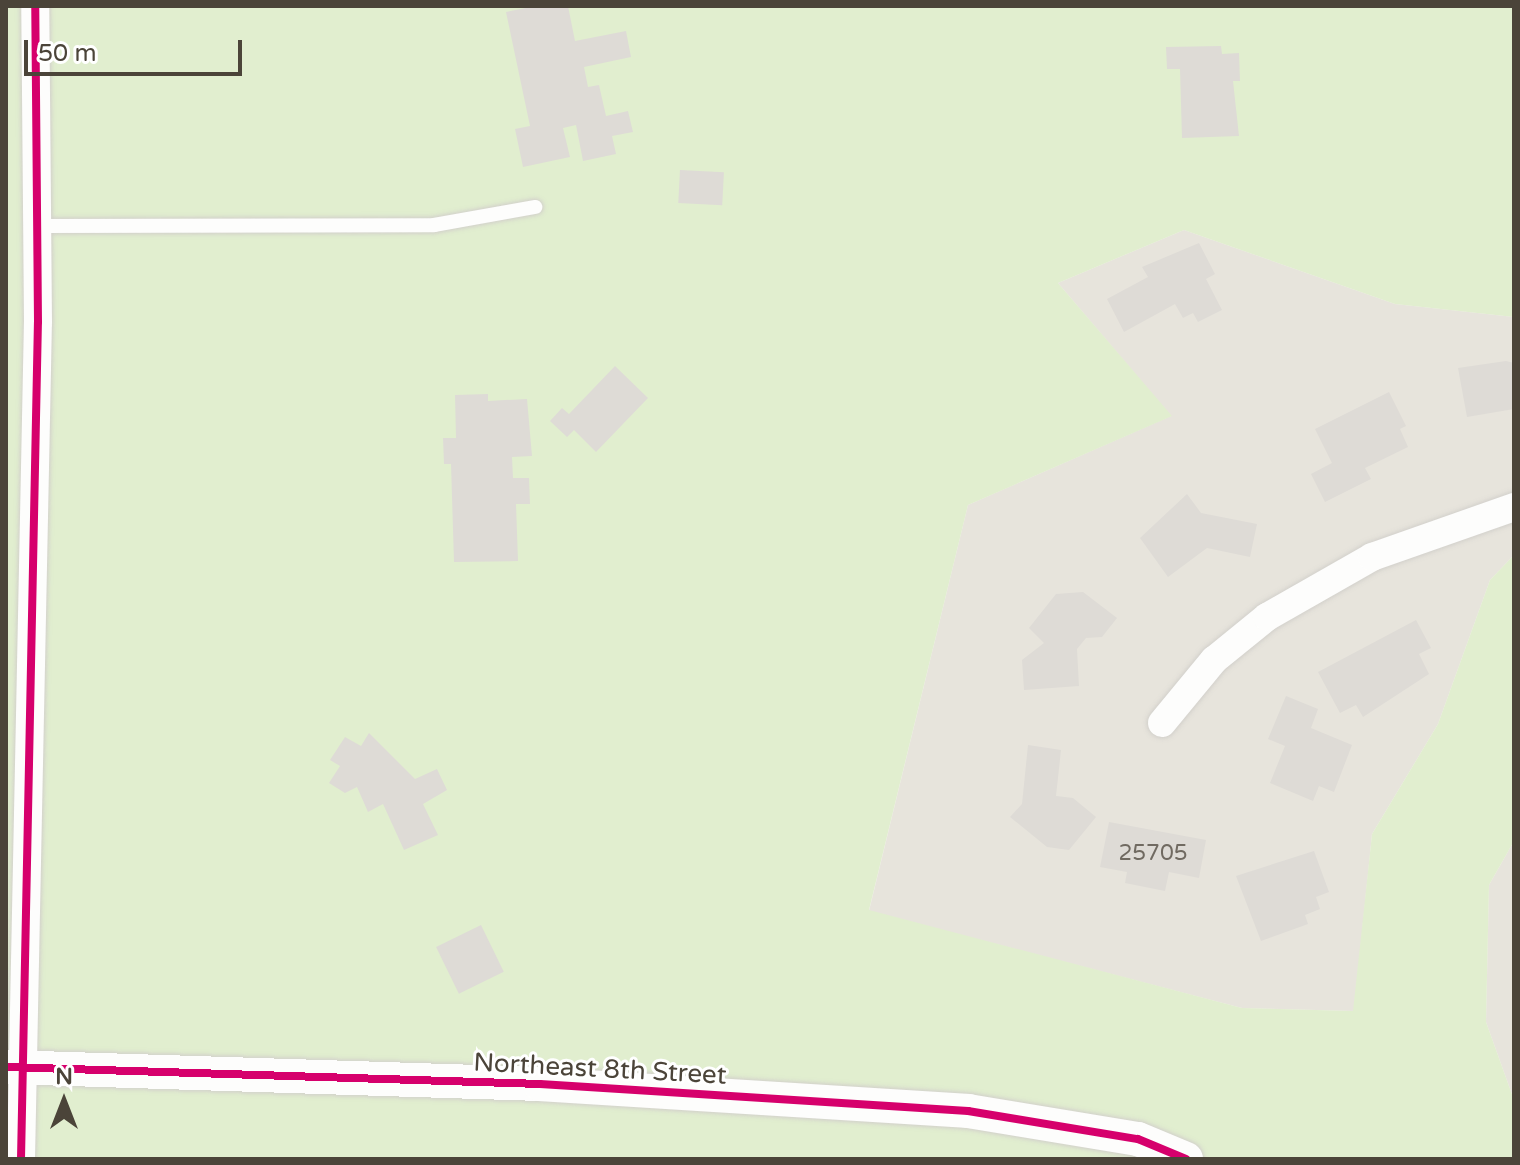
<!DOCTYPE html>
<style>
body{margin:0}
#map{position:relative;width:1520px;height:1165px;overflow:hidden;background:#f4f2ee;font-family:"Varela Round",sans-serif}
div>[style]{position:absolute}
.residential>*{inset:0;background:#e7e4dc}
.green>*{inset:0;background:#e1eecf}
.building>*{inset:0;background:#dedbd6;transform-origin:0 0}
.roads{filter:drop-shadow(0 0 2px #d2d0cb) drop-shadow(0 0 2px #d2d0cb)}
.service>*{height:14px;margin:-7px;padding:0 7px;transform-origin:7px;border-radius:7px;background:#fdfdfc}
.minor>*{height:28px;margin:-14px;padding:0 14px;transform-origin:14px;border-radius:14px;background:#fdfdfc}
.tertiary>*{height:34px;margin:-17px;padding:0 17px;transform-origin:17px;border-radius:17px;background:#fdfdfc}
.cycleway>*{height:8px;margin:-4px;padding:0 4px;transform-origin:4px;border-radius:4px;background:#d6006c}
span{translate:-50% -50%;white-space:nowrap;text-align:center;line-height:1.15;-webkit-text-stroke:6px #fff;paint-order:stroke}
.number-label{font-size:22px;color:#706a61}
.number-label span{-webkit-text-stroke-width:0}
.street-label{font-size:26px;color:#4b4439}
.frame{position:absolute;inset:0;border:8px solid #4b4439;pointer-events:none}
.north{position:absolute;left:24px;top:1061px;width:80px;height:80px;-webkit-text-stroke:6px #fff;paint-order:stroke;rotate:0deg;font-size:22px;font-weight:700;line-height:32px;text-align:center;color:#4b4439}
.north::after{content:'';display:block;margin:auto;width:28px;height:36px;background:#4b4439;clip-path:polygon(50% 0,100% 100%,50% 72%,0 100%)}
.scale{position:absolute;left:24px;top:40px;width:218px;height:36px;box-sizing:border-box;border:4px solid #4b4439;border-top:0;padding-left:10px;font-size:24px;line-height:28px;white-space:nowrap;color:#4b4439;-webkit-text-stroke:6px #fff;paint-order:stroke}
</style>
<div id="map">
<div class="residential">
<div style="clip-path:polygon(1184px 230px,1395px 304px,1514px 317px,1514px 555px,1490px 580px,1438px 724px,1372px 834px,1354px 1011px,1242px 1008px,869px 911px,968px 505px,1171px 416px,1058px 283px)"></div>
<div style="clip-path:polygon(1514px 841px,1514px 1100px,1486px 1022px,1489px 885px)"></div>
</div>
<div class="green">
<div style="clip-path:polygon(6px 6px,1514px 6px,1514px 317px,1395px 304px,1184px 230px,1058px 283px,1172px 416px,968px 505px,869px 910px,1242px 1008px,1353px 1011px,1372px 834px,1438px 724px,1490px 580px,1514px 555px,1514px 841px,1489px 885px,1486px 1022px,1514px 1100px,1514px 1159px,6px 1159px)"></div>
</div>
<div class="building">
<div style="clip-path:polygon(536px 6px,568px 6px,575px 41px,626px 31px,631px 57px,584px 67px,588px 87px,599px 85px,606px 116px,628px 111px,633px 132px,612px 136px,616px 154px,583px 161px,576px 125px,563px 128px,570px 157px,523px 167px,515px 129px,530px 126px,506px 12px)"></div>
<div style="clip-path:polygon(1221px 46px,1222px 54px,1239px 53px,1240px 81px,1233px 81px,1239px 136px,1182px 138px,1180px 69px,1167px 69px,1166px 47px)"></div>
<div style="left:680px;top:170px;width:44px;height:33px;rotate:3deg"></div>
<div style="clip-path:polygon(1199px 243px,1215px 274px,1206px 279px,1222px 310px,1198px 322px,1193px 313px,1183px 318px,1175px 304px,1124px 332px,1107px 299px,1148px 277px,1142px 267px)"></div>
<div style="clip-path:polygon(1506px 361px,1514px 363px,1514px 409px,1467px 417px,1458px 368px)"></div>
<div style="clip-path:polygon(615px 366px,648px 398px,596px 452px,574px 430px,567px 437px,550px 421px,562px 408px,569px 414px)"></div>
<div style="clip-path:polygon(1389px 392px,1406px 426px,1400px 429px,1408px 447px,1365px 468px,1371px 479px,1325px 502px,1311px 474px,1332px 463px,1315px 429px)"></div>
<div style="clip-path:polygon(488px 394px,488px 401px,527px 399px,532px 456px,512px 457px,513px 478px,529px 478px,530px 504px,516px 504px,518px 561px,454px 562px,451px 464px,444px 464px,443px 438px,456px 438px,455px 395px)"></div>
<div style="clip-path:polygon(1187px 494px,1201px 513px,1257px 524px,1250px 557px,1207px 548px,1168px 577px,1140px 538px)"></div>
<div style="clip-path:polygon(1083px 592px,1117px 618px,1102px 637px,1086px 638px,1077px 649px,1079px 686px,1024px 690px,1022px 660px,1044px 643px,1029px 628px,1056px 594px)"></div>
<div style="clip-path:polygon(1416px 620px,1431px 648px,1419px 654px,1429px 674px,1363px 717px,1356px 705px,1340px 713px,1318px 672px)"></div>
<div style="clip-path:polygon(1286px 696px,1318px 709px,1311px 728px,1352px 745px,1334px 792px,1319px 786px,1313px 801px,1270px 783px,1285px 746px,1268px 739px)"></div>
<div style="clip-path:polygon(369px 733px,415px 779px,437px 769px,447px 790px,423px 804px,438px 835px,404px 850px,383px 804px,368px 812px,357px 787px,345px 793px,329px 783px,340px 766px,330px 760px,345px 737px,361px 746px)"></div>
<div style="clip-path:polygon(1028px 745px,1061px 750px,1056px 796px,1073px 798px,1096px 817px,1069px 850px,1047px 847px,1010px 817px,1022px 804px)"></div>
<div style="clip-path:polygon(1109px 822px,1206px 840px,1199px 878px,1169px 872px,1165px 891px,1125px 883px,1127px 872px,1100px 867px)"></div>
<div style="clip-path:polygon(1314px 851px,1329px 892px,1316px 897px,1320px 909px,1305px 915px,1308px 924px,1261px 941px,1236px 876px)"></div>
<div style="left:481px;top:925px;width:52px;height:50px;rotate:64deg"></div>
</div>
<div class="roads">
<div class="service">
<div style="left:37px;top:226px;width:397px;rotate:-0.1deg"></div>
<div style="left:434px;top:225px;width:103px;rotate:-10.1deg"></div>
</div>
<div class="minor">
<div style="left:1162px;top:723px;width:82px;rotate:-50.5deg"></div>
<div style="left:1214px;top:660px;width:68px;rotate:-39.1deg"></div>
<div style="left:1267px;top:617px;width:121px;rotate:-29.7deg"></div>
<div style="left:1372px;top:557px;width:151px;rotate:-19.4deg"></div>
<div style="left:21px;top:1159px;width:837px;rotate:-88.84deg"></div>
<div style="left:38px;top:322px;width:316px;rotate:-90.5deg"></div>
</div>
<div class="tertiary">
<div style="left:6px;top:1067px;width:534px;rotate:1.82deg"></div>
<div style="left:540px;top:1084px;width:429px;rotate:3.6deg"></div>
<div style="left:968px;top:1111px;width:172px;rotate:9.4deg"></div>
<div style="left:1138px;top:1139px;width:52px;rotate:22.6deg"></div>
</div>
</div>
<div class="cycleway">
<div style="left:6px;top:1067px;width:534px;rotate:1.82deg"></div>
<div style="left:540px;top:1084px;width:429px;rotate:3.6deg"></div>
<div style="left:968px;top:1111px;width:172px;rotate:9.4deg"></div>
<div style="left:1138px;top:1139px;width:52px;rotate:22.6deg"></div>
<div style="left:21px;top:1159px;width:837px;rotate:-88.84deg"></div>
<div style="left:38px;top:322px;width:316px;rotate:-90.5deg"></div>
</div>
<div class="number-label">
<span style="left:1153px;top:854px">25705</span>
</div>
<div class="street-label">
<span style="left:600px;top:1069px;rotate:3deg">Northeast 8th Street</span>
</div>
<div class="frame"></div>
<div class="north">N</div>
<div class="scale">50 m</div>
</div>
